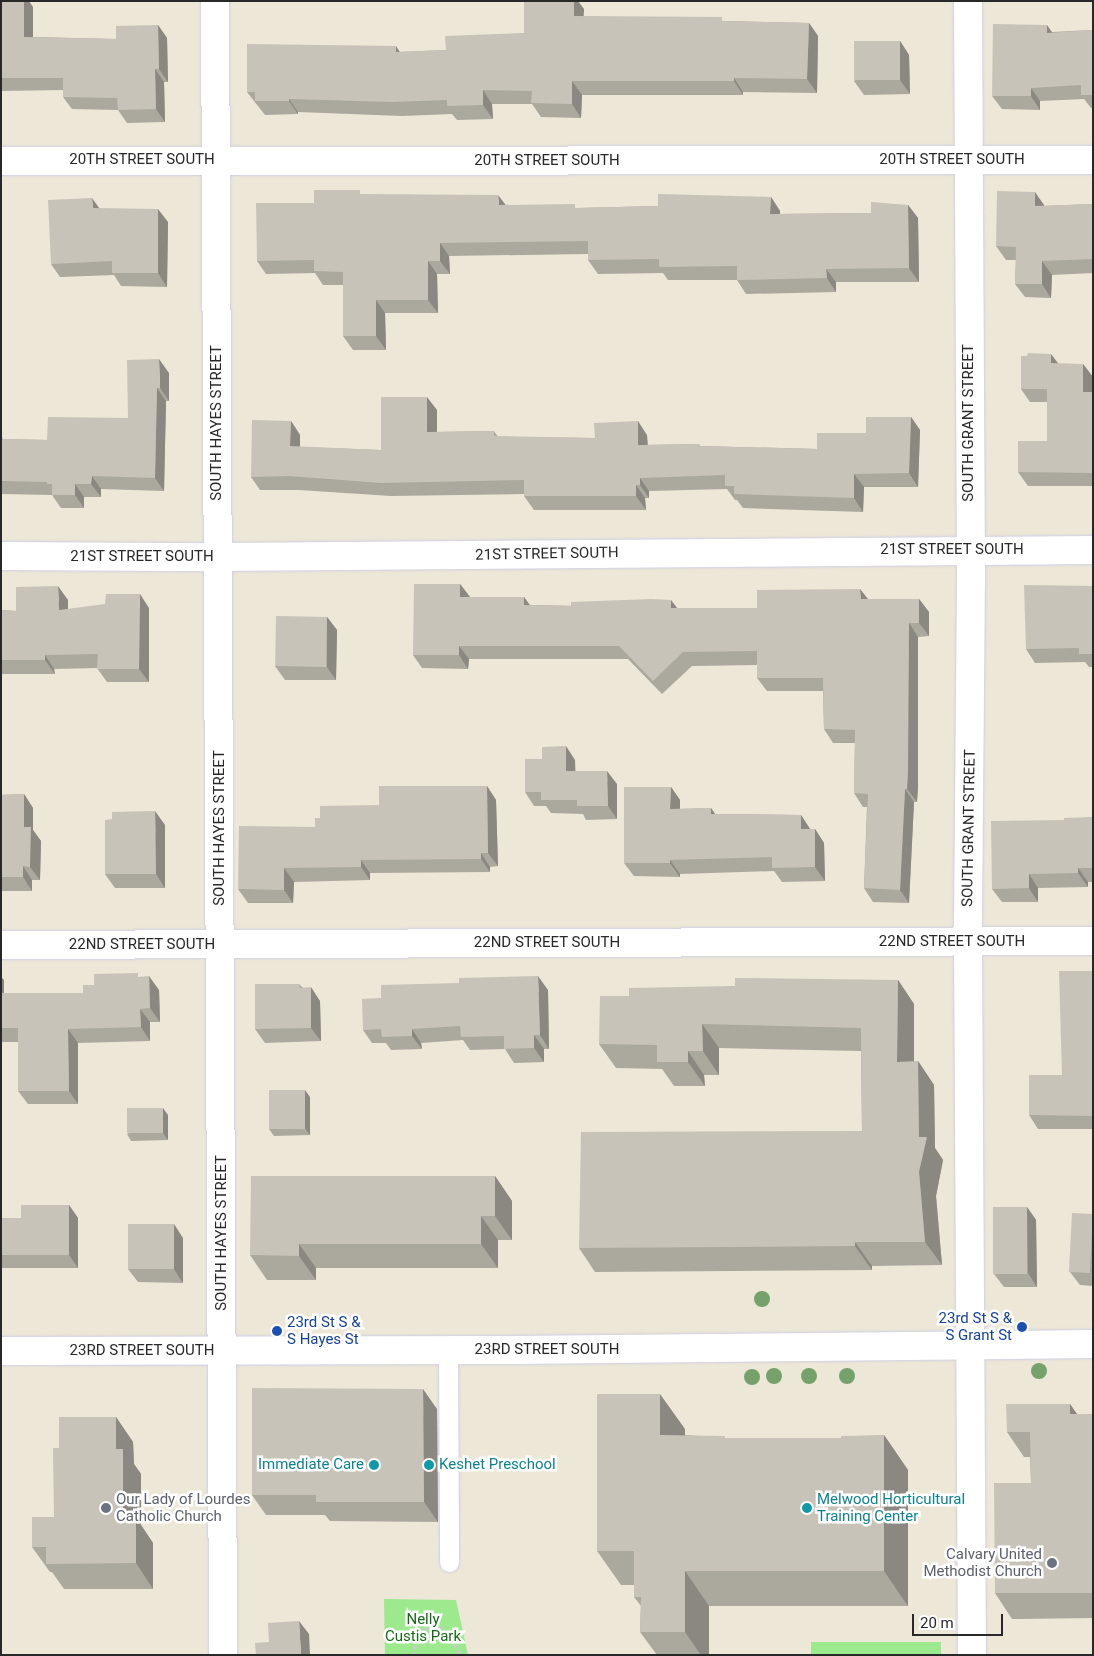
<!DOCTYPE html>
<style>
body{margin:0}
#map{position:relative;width:1094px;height:1656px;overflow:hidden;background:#ece7d7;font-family:Roboto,sans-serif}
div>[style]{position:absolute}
.green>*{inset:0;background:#9ce98e;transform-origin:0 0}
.path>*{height:3px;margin-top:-1.5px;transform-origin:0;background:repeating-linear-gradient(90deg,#cbcbcb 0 4px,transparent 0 6.5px)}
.roads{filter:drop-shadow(0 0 1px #cdcde3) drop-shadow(0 0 1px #cdcde3)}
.lane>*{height:19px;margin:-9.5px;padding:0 9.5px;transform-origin:9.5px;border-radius:9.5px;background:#fff}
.street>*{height:28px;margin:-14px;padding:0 14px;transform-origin:14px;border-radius:14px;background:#fff}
.secondary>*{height:28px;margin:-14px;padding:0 14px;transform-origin:14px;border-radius:14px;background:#fff}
.trees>*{width:16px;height:16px;margin:-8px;border-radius:50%;background:#75a26b}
.wall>*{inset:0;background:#aba89e}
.shaded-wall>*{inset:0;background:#8b8881}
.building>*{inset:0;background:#c7c3b8;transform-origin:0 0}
.dots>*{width:14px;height:14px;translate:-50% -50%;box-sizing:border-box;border:2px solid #fff;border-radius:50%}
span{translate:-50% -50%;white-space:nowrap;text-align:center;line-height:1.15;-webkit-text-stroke:5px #fff;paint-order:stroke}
.street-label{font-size:15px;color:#282828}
.transit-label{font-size:15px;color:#164399}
.right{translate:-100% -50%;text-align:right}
.left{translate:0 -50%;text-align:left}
.culture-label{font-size:15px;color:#0d838f}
.worship-label{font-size:15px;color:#5b616d}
.park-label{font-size:15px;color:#146a12}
.frame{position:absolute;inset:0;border:2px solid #282828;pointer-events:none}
.scale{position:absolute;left:912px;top:1614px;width:91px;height:22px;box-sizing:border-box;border:2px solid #282828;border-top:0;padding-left:6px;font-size:15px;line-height:18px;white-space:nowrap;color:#282828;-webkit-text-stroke:4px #fff;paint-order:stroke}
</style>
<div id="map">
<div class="green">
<div style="clip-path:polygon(384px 1599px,456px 1600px,468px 1655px,385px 1655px)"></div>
<div style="left:811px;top:1642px;width:130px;height:13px"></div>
</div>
<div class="path">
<div style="left:414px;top:1655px;width:6px;rotate:-90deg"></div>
<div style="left:414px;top:1649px;width:21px;rotate:-62deg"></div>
<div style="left:424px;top:1630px;width:11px;rotate:-38deg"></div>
<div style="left:433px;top:1623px;width:18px;rotate:34deg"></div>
<div style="left:448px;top:1633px;width:26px;rotate:59deg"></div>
</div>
<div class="roads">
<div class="lane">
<div style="left:448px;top:1350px;width:212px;rotate:89.7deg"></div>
</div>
<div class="street">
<div style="left:215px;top:1px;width:1654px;rotate:89.72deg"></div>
<div style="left:968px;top:1px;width:575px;rotate:89.7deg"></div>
<div style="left:971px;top:576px;width:366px;rotate:90.5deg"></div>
<div style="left:968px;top:942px;width:713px;rotate:89.68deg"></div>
<div style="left:1px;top:161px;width:1092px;rotate:-0.05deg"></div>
<div style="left:1px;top:556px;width:216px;rotate:0.3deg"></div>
<div style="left:217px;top:557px;width:876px;rotate:-0.46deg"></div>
<div style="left:1px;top:945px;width:1092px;rotate:-0.21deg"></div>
</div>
<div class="secondary">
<div style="left:1px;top:1351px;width:512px;rotate:-0.11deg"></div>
<div style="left:513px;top:1350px;width:580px;rotate:-0.59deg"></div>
</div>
</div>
<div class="trees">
<div style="left:762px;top:1299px"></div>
<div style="left:1039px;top:1371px"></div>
<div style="left:774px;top:1376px"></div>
<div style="left:809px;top:1376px"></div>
<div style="left:847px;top:1376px"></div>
<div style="left:752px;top:1377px"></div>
</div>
<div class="wall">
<div style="clip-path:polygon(1px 1px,33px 7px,33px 37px,116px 39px,158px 25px,167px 38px,168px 82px,164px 82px,165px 122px,127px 123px,118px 110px,72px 109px,63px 97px,63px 90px,1px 91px)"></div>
<div style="clip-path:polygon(584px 9px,583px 16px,725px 21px,809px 23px,818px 36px,817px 93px,743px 92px,743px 95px,582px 95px,581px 118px,541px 117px,532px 104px,492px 104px,493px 119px,457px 120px,452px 114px,402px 116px,298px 112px,298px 114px,265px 115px,247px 92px,400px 52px,446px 50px,524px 33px)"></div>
<div style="clip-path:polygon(1093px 30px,1093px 108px,1091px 108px,1084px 99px,1040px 101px,1040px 110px,1002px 109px,992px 96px,1052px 32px)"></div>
<div style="clip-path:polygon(900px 41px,909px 55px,910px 94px,864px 95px,854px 81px)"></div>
<div style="clip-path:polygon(363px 194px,506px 205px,578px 208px,658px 206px,771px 197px,780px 211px,780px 214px,871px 213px,908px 205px,918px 218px,919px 282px,836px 282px,836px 292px,746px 294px,737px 280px,668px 280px,663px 273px,598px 274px,588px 260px,588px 254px,449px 256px,450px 274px,437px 274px,438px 313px,385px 313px,386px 350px,353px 350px,343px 336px,343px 285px,323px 285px,315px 273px,266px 274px,257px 261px)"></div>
<div style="clip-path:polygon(1093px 204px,1093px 273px,1052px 275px,1051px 298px,1025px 297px,1015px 284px,1016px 260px,1006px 260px,996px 246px,1044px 206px)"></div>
<div style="clip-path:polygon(99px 208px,168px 222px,167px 287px,121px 286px,114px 275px,60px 277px,51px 264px)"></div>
<div style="clip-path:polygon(1058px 364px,1083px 364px,1093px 377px,1093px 486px,1028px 486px,1018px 472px,1047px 441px,1047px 402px,1030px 402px,1021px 389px)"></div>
<div style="clip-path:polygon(169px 373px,169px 401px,166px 401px,164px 491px,101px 489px,101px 497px,84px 497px,84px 508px,61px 508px,52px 495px,1px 494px,1px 436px,3px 439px,47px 440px,128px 418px)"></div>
<div style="clip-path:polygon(437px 410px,437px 432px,494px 431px,498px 437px,595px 438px,647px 435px,648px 445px,699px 444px,700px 446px,817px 449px,866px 433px,911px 417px,920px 430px,918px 487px,864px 487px,863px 512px,743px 508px,737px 500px,735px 500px,727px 489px,649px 491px,649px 498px,645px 498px,646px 510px,534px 510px,524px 496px,524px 494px,391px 496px,299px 490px,260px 490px,251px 477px,291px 421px,300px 435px,300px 447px,381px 450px)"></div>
<div style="clip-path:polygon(460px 584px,470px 597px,524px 597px,530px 605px,677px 608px,757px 608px,860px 589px,868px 599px,919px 599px,929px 612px,929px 636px,918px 637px,918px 787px,917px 802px,914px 802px,909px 903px,873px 902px,864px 888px,867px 807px,863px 807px,854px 793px,855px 743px,833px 743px,824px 729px,823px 691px,767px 691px,757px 678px,757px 665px,692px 666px,662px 694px,628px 659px,469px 659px,468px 669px,422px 668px,413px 655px)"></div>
<div style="clip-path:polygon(1093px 586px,1093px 667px,1089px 667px,1085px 662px,1035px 663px,1026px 649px)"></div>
<div style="clip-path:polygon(68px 600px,68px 609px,149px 608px,149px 682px,107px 682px,97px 668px,54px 669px,55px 674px,1px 674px,1px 610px,16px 611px)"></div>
<div style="clip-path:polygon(327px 617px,337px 630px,336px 680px,285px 680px,275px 666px)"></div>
<div style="clip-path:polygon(575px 760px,575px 771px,617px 784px,617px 819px,586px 820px,583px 814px,551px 813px,546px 806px,534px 806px,525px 792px)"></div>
<div style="clip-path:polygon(487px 786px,496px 800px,498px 866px,490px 867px,490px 872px,370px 873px,370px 880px,294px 882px,293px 903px,248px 903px,238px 889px,315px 827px,320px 818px,379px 805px)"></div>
<div style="clip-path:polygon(671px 787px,680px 800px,680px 809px,711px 808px,715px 814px,801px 815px,810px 829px,815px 829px,824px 843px,825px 881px,782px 882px,774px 871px,680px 874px,680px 877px,634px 876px,624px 863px)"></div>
<div style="clip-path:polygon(24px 794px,33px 808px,33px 830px,41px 841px,40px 880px,32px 880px,32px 891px,1px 891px,1px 795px)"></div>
<div style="clip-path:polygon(1093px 817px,1093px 882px,1088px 882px,1088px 887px,1038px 888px,1038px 902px,1002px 902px,992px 889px,1064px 820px)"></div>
<div style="clip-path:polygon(165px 825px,165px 888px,115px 888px,105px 874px)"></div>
<div style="clip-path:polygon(1093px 971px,1093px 1129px,1038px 1129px,1029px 1115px,1062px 1075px)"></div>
<div style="clip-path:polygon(1px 977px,4px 980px,4px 993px,83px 993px,94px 985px,140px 977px,159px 990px,160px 1022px,150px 1022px,150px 1041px,78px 1043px,78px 1104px,28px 1104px,18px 1091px,18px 1042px,1px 1042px)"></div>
<div style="clip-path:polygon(898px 980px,914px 1004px,914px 1061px,918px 1061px,934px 1085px,935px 1148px,943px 1160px,936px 1196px,942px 1265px,872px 1266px,872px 1270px,595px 1272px,579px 1248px,862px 1131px,861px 1051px,719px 1048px,719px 1075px,704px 1075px,705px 1086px,674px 1086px,662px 1069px,616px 1068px,599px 1044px,629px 996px,735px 986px)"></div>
<div style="clip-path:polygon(299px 984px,302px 987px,320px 1001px,321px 1041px,265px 1043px,255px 1029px)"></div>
<div style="clip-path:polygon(548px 990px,549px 1049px,544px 1049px,544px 1062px,514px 1063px,505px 1049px,470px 1050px,463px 1040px,421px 1043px,422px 1049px,391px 1050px,386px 1043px,372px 1043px,363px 1030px)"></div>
<div style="clip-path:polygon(310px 1097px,310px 1135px,274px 1136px,269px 1129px)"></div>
<div style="clip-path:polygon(168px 1115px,168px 1140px,131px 1141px,127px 1134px)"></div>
<div style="clip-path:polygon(495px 1176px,512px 1201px,512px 1240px,498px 1240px,498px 1268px,316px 1268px,316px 1280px,267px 1280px,250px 1255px)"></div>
<div style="clip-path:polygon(69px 1205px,78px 1218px,78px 1268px,1px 1268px,1px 1218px,21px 1218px)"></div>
<div style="clip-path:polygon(1027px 1207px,1036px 1220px,1037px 1287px,1004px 1287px,994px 1274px)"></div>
<div style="clip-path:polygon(1093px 1214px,1093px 1286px,1080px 1285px,1070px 1272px)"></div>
<div style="clip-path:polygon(183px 1238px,183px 1283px,138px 1282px,128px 1269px)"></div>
<div style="clip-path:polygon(1070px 1404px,1077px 1414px,1093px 1414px,1093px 1618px,1012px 1619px,995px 1593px,1031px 1483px,1030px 1457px,1024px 1457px,1007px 1432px)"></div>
<div style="clip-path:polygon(437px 1409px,438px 1522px,330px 1521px,325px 1515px,266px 1515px,252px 1495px)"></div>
<div style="clip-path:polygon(116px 1417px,133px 1442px,134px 1464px,141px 1474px,141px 1525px,153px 1543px,153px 1589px,64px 1589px,52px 1572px,50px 1572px,32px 1547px,54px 1517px,59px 1448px)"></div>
<div style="clip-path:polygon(685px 1429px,685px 1435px,726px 1438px,841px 1438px,884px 1435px,908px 1470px,908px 1606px,709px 1606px,709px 1655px,657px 1655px,640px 1632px,641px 1606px,634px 1597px,634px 1585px,621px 1585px,597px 1551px)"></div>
</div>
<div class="shaded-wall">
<div style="clip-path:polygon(24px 1px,29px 1px,33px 7px,33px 50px,24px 37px)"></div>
<div style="clip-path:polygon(574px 1px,578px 1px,584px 9px,583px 30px,574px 16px)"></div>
<div style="clip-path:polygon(809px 23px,818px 36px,817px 93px,807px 79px)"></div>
<div style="clip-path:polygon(158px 25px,167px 38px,168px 82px,159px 69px)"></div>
<div style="clip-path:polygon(1047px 25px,1056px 38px,1047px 33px)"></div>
<div style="clip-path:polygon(900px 41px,909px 55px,910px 94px,900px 80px)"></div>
<div style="clip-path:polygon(396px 46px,405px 60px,396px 52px)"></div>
<div style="clip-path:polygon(155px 69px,164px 82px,165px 122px,156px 109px)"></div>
<div style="clip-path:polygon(734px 78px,743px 92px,743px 95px,734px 81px)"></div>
<div style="clip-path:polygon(572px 81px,582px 95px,581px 118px,572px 104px)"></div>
<div style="clip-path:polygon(1031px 88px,1040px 101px,1040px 110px,1031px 96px)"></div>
<div style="clip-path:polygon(483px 90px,492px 104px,493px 119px,483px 105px)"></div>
<div style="clip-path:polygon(289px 99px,298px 112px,298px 114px,289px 101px)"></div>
<div style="clip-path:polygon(1035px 192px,1044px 205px,1044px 219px,1035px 206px)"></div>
<div style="clip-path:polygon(498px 195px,508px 208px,499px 205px)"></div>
<div style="clip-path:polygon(771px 197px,780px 211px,780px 228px,770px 214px)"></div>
<div style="clip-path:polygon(92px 198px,102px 212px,93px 208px)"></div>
<div style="clip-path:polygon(908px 205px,918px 218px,919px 282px,909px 268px)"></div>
<div style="clip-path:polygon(158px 209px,168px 222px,167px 287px,158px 273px)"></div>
<div style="clip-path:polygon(440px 243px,449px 256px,450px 274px,440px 261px)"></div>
<div style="clip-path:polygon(428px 261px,437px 274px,438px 313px,428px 300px)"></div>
<div style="clip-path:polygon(1042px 261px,1052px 275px,1051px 298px,1042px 284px)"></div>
<div style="clip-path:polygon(826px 269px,836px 282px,836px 292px,827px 278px)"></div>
<div style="clip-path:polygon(376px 300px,385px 313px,386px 350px,376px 336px)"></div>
<div style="clip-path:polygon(1051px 354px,1061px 367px,1051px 363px)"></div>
<div style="clip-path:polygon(159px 359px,169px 373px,169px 401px,160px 388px)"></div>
<div style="clip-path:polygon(1083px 364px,1093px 377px,1092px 405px,1083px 392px)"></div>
<div style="clip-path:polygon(157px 388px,166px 401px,164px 491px,155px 478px)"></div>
<div style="clip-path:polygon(427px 397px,437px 410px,437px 446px,427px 432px)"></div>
<div style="clip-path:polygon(911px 417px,920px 430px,918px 487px,909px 473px)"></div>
<div style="clip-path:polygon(291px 421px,300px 435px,300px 460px,290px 446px)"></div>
<div style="clip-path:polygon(638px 421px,647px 435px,648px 458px,638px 445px)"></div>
<div style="clip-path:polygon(854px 474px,864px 487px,863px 512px,854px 498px)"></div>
<div style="clip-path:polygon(92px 476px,101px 489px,101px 497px,91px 484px)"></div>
<div style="clip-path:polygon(640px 478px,649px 491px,649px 498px,640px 485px)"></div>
<div style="clip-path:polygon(75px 484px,84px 497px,84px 508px,75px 495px)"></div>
<div style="clip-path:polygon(636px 485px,645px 498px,646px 510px,636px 496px)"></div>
<div style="clip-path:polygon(460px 584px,470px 597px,460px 597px)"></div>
<div style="clip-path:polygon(58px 586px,68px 600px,68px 624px,59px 610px)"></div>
<div style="clip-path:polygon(860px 589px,870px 602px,861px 599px)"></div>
<div style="clip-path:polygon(140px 594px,149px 608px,149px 682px,139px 669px)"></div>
<div style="clip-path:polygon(524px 597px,533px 610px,524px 605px)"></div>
<div style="clip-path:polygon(919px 599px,929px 612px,929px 636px,919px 623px)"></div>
<div style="clip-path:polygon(671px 600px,681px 613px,671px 608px)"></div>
<div style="clip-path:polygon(327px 617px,337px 630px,336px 680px,327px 667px)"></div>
<div style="clip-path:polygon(909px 623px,918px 637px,918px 787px,917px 802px,907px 789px)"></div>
<div style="clip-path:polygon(459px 646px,469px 659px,468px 669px,459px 655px)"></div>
<div style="clip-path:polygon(45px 655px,54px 669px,55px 674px,45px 660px)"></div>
<div style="clip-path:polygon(566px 746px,575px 760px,576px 785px,566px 771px)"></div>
<div style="clip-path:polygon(607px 771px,617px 784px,617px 819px,608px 806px)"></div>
<div style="clip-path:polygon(487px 786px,496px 800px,498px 866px,488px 853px)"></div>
<div style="clip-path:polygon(671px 787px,680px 800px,680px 822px,670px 809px)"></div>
<div style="clip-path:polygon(905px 789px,914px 802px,909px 903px,900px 890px)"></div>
<div style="clip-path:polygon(24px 794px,33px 808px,33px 830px,41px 841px,40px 880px,30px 867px,24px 827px)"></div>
<div style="clip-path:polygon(711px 808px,720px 821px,711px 814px)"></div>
<div style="clip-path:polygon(155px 811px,165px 825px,165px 888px,156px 874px)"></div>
<div style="clip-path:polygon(801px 815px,810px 829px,811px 843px,801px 829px)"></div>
<div style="clip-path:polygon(815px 829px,824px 843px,825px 881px,815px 867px)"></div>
<div style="clip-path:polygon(481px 853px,490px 867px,490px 872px,481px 859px)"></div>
<div style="clip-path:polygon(361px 860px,370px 873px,370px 880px,361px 867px)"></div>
<div style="clip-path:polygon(670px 860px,680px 874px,680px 877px,670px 863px)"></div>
<div style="clip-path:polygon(23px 866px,32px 880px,32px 891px,23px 877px)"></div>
<div style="clip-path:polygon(284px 868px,294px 882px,293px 903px,284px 890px)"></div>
<div style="clip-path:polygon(1078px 868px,1088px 882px,1088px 887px,1078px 873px)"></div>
<div style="clip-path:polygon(1029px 874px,1038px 888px,1038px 902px,1029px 888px)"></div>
<div style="clip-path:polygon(149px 976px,159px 990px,160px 1022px,150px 1008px)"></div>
<div style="clip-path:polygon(538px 976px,548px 990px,549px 1049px,540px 1035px)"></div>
<div style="clip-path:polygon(1px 977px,4px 980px,4px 1006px,1px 1002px)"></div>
<div style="clip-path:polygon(898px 980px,914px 1004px,914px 1085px,897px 1062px)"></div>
<div style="clip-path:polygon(311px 987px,320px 1001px,321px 1041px,311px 1028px)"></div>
<div style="clip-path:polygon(140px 1009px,150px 1022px,150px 1041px,141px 1027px)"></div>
<div style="clip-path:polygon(702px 1024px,719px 1048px,719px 1075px,703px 1051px)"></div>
<div style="clip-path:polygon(68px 1029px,78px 1043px,78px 1104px,69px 1091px)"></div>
<div style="clip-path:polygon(412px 1029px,421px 1043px,422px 1049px,412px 1036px)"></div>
<div style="clip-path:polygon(534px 1035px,544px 1049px,544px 1062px,534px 1048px)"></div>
<div style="clip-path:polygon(688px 1051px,704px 1075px,705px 1086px,688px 1062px)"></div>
<div style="clip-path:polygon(918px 1061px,934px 1085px,935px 1148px,943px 1160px,936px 1196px,942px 1265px,925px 1242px,919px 1172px)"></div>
<div style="clip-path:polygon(305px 1090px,310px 1097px,310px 1135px,305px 1128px)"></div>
<div style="clip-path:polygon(163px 1108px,168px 1115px,168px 1140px,163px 1133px)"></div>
<div style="clip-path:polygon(495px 1176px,512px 1201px,512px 1240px,495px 1216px)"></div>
<div style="clip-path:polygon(69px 1205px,78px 1218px,78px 1268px,69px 1255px)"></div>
<div style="clip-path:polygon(1027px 1207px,1036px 1220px,1037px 1287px,1028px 1273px)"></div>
<div style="clip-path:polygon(481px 1216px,498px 1240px,498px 1268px,481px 1244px)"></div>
<div style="clip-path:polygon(174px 1224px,183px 1238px,183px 1283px,174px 1269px)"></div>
<div style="clip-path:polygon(855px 1242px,872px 1266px,872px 1270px,855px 1246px)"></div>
<div style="clip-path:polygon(299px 1244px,316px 1268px,316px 1280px,299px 1256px)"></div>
<div style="clip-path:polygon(423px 1389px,437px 1409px,438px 1522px,424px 1502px)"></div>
<div style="clip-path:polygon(660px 1394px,685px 1429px,685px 1470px,660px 1435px)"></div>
<div style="clip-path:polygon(1070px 1404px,1087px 1429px,1070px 1414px)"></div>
<div style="clip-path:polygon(116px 1417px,133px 1442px,134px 1464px,141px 1474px,141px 1525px,153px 1543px,153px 1589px,136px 1563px,123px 1518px,116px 1449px)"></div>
<div style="clip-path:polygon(884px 1435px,908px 1470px,908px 1606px,884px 1571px)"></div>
<div style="clip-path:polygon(685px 1571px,709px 1606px,709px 1655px,701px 1655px,685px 1632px)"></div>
<div style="clip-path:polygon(299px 1621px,309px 1634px,310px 1655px,301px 1655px)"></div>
</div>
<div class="building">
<div style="clip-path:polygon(1px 1px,24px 1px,24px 37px,116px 39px,116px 26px,158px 25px,159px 69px,155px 69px,156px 109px,118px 110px,117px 98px,63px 97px,63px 78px,1px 78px)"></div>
<div style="clip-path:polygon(524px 1px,574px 1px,574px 16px,722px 17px,722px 21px,809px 23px,807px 79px,734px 78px,734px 81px,572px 81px,572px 104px,531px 103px,532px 91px,483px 90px,483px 105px,447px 106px,447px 100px,392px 102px,289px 99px,289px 101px,255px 101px,255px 92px,247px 92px,247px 44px,396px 46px,396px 52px,446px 50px,445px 36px,524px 33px)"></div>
<div style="clip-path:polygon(993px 24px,1047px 25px,1047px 33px,1093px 30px,1093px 95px,1081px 95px,1081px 85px,1031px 88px,1031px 96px,992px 96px)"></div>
<div style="left:900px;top:41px;width:39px;height:46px;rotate:90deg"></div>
<div style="clip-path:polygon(314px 190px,360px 190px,360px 194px,498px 195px,499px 205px,575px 204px,575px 208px,658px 206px,658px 194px,771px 197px,770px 214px,871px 213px,871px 202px,908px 205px,909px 268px,826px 269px,827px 278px,737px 280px,737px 266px,659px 267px,659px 259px,588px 260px,588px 241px,440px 243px,440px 261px,428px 261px,428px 300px,376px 300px,376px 336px,343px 336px,343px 272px,314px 271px,314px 260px,257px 261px,256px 203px,314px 203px)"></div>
<div style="clip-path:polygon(997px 191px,1035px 192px,1035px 206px,1093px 204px,1093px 259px,1042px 261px,1042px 284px,1015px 284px,1016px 247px,996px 246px)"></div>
<div style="clip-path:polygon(92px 198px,93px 208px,158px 209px,158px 273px,112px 273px,112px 261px,51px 264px,48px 200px)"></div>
<div style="clip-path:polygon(1028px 353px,1051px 354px,1051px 363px,1083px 364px,1083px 392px,1093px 392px,1093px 473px,1018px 472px,1018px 441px,1047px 441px,1047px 389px,1021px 389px,1021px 356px,1027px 356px)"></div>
<div style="clip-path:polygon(159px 359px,160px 388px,157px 388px,155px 478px,92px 476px,91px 484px,75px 484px,75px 495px,52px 495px,52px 484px,47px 484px,47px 482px,1px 481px,1px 439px,47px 440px,48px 417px,128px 418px,127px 360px)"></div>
<div style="clip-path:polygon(381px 397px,427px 397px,427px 432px,494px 431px,494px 436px,595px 438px,594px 423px,638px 421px,638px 445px,699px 444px,699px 446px,817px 449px,817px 433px,866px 433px,866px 417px,911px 417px,909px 473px,854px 474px,854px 498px,734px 494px,734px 486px,725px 486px,725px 475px,640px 478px,640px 485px,636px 485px,636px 496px,524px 496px,524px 480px,381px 483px,289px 476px,251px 477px,252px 420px,291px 421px,290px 446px,381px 450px)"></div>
<div style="clip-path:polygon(414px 584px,460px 584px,460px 597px,524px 597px,524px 605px,571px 606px,571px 602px,651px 599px,671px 600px,671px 608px,757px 608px,757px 590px,860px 589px,861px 599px,919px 599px,919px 623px,909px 623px,908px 773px,907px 789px,905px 789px,900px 890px,864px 888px,868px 794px,854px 793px,855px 730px,824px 729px,823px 678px,757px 678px,757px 651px,683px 652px,653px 681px,619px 646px,459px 646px,459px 655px,413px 655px)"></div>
<div style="clip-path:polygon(1024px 585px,1093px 586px,1093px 654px,1079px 654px,1079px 648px,1026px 649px)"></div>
<div style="clip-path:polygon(58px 586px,59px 610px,105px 604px,106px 594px,140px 594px,139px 669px,97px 669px,98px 654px,45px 655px,45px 660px,1px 660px,1px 610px,16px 611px,16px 587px)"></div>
<div style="left:276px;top:616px;width:51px;height:50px;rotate:1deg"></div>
<div style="clip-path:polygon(566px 746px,566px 771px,607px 771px,608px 806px,577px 806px,577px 800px,541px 800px,541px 792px,525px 792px,525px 759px,542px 759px,542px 747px)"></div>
<div style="clip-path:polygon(379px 786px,487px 786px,488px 853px,481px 853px,481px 859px,361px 860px,361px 867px,284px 868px,284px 890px,238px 889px,239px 826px,315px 827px,315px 818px,320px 818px,320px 806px,379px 805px)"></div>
<div style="clip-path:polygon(624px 787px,671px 787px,670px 809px,711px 808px,711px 814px,801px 815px,801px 829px,815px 829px,815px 867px,772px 868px,772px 857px,670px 860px,670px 863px,624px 863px)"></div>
<div style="clip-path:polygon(24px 794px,24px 827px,31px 827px,30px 867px,23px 866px,23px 877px,1px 877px,1px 795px)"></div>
<div style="clip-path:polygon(155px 811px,156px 874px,105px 874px,105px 820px,112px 819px,112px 812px)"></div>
<div style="clip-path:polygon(1093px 817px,1093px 868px,1078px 868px,1078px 873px,1029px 874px,1029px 888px,992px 889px,991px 821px,1064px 820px,1064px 818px)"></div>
<div style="clip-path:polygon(1059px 971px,1093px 971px,1093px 1116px,1029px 1115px,1029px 1075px,1062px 1075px)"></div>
<div style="clip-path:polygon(138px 973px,138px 977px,149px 976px,150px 1008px,140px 1009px,141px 1027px,68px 1029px,69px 1091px,18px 1091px,18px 1028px,1px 1028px,1px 993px,83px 993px,83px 985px,94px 985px,94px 974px)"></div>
<div style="clip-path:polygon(538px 976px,540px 1035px,534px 1035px,534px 1048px,504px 1049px,504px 1036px,461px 1037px,460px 1026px,412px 1029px,412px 1036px,382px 1037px,381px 1029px,363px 1030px,362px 999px,381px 998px,381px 985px,459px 983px,459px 978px)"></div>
<div style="clip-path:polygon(735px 978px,898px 980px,897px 1062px,918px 1061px,919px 1137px,927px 1137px,919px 1172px,925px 1242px,855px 1242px,855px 1246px,579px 1248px,581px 1132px,862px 1131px,861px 1028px,702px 1024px,703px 1051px,688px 1051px,688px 1062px,657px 1062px,657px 1045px,599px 1044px,600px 996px,629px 996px,629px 988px,735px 986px)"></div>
<div style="clip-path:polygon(255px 984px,299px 984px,300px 988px,311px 987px,311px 1028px,255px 1029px)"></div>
<div style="left:269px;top:1090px;width:36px;height:39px"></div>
<div style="left:163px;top:1108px;width:25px;height:36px;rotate:90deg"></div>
<div style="clip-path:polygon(251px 1176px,495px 1176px,495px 1216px,481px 1216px,481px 1244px,299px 1244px,299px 1256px,250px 1255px)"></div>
<div style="clip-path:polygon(21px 1205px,69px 1205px,69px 1255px,1px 1255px,1px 1218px,21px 1218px)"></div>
<div style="left:993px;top:1207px;width:34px;height:67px"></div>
<div style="left:1072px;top:1213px;width:21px;height:59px;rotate:3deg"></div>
<div style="left:128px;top:1224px;width:46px;height:45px"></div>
<div style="clip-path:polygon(252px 1388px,423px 1389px,424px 1502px,316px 1502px,316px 1495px,252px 1495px)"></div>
<div style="clip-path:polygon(597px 1394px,660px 1394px,660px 1435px,725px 1436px,725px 1438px,841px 1438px,841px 1436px,884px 1435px,884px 1571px,685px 1571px,685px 1632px,640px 1632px,641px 1597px,634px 1597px,634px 1551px,597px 1551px)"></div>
<div style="clip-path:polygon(1006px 1404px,1070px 1404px,1070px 1414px,1093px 1414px,1093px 1593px,995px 1593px,994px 1483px,1031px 1483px,1030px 1432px,1007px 1432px)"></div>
<div style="clip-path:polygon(59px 1417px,116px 1417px,116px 1449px,123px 1449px,123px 1518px,136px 1518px,136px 1563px,46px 1564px,46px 1547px,32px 1547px,32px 1517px,54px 1517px,53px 1448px,59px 1448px)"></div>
<div style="clip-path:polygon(299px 1621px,301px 1655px,256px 1655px,255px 1643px,269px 1642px,268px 1623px)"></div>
</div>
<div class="dots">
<div style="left:1022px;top:1327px;background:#1a4fb4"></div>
<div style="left:277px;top:1331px;background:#1a4fb4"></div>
<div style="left:374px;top:1465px;background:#0f9aa8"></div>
<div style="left:429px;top:1465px;background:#0f9aa8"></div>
<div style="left:106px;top:1508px;background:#6b7280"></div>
<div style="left:807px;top:1508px;background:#0f9aa8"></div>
<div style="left:1052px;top:1563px;background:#6b7280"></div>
</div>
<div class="street-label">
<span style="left:142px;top:160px">20TH STREET SOUTH</span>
<span style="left:952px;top:160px">20TH STREET SOUTH</span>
<span style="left:547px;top:161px">20TH STREET SOUTH</span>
<span style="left:217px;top:423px;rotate:-90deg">SOUTH HAYES STREET</span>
<span style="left:969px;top:423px;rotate:-90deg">SOUTH GRANT STREET</span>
<span style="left:952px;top:550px">21ST STREET SOUTH</span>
<span style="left:547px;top:554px;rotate:-1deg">21ST STREET SOUTH</span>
<span style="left:142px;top:557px">21ST STREET SOUTH</span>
<span style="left:220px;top:828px;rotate:-90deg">SOUTH HAYES STREET</span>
<span style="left:969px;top:828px;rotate:-89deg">SOUTH GRANT STREET</span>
<span style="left:952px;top:942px">22ND STREET SOUTH</span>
<span style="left:547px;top:943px">22ND STREET SOUTH</span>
<span style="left:142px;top:945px">22ND STREET SOUTH</span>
<span style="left:222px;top:1233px;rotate:-90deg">SOUTH HAYES STREET</span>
<span style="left:547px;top:1350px">23RD STREET SOUTH</span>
<span style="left:142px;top:1351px">23RD STREET SOUTH</span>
</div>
<div class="transit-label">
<span class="right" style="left:1012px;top:1327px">23rd St S &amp;<br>S Grant St</span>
<span class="left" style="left:287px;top:1331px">23rd St S &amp;<br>S Hayes St</span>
</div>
<div class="culture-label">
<span class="right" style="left:364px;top:1465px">Immediate Care</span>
<span class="left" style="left:439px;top:1465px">Keshet Preschool</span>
<span class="left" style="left:817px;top:1508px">Melwood Horticultural<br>Training Center</span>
</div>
<div class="worship-label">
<span class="left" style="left:116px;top:1508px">Our Lady of Lourdes<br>Catholic Church</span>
<span class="right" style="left:1042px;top:1563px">Calvary United<br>Methodist Church</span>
</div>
<div class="park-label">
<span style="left:423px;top:1628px">Nelly<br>Custis Park</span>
</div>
<div class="frame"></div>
<div class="scale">20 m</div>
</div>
